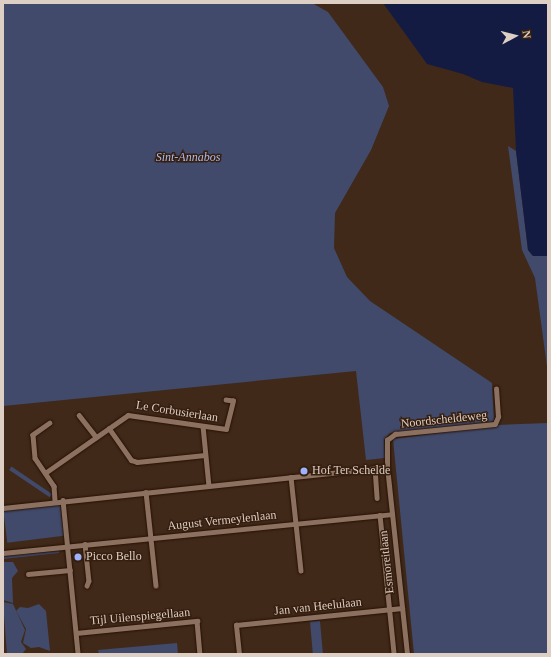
<!DOCTYPE html>
<style>
body{margin:0}
#map{position:relative;width:551px;height:657px;overflow:hidden;background:#402919;font-family:"Times New Roman",serif}
div>[style]{position:absolute}
.green>*{inset:0;background:#414a6a;transform-origin:0 0}
.water>*{inset:0;background:#141b43}
.roads{filter:drop-shadow(0 0 1px #261103) drop-shadow(0 0 1px #261103)}
.minor>*{height:4.5px;margin:-2.25px;padding:0 2.25px;transform-origin:2.25px;border-radius:2.25px;background:#8d7160}
.dots>*{width:11px;height:11px;translate:-50% -50%;box-sizing:border-box;border:2px solid #361f0f;border-radius:50%}
span{translate:-50% -50%;white-space:nowrap;text-align:center;line-height:1.15;-webkit-text-stroke:3px #361f0f;paint-order:stroke}
.park-label{font-size:12px;color:#abbcf6;font-style:italic}
.street-label{font-size:12px;color:#decfc5}
.poi-label{font-size:12px;color:#decfc5}
.left{translate:0 -50%;text-align:left}
.frame{position:absolute;inset:0;border:4px solid #decfc5;pointer-events:none}
.north{position:absolute;left:495px;top:16px;width:40px;height:40px;-webkit-text-stroke:3px #361f0f;paint-order:stroke;rotate:83deg;font-size:11px;font-weight:700;line-height:16px;text-align:center;color:#decfc5}
.north::after{content:'';display:block;margin:auto;width:14px;height:18px;background:#decfc5;clip-path:polygon(50% 0,100% 100%,50% 72%,0 100%)}
</style>
<div id="map">
<div class="green">
<div style="clip-path:polygon(3px 3px,312px 3px,328px 12px,383px 87px,389px 106px,371px 150px,335px 213px,334px 248px,347px 277px,370px 301px,492px 383px,494px 420px,491px 423px,390px 433px,384px 440px,385px 458px,366px 460px,356px 371px,3px 406px)"></div>
<div style="clip-path:polygon(508px 146px,516px 151px,528px 250px,533px 256px,548px 256px,548px 374px,535px 278px,522px 250px)"></div>
<div style="clip-path:polygon(548px 423px,548px 654px,414px 654px,393px 439px,498px 425px)"></div>
<div style="left:52px;top:494px;width:4px;height:49px;rotate:124deg"></div>
<div style="left:60px;top:504px;width:32px;height:57px;rotate:83deg"></div>
<div style="clip-path:polygon(59px 551px,59px 553px,3px 559px,3px 556px)"></div>
<div style="clip-path:polygon(3px 562px,13px 562px,18px 571px,12px 578px,13px 603px,3px 600px)"></div>
<div style="clip-path:polygon(3px 602px,13px 604px,25px 630px,21px 642px,26px 649px,22px 654px,7px 654px)"></div>
<div style="clip-path:polygon(39px 604px,46px 611px,50px 651px,39px 647px,31px 648px,23px 643px,26px 629px,16px 611px,20px 607px,28px 608px)"></div>
<div style="left:320px;top:621px;width:33px;height:10px;rotate:85deg"></div>
<div style="clip-path:polygon(177px 643px,178px 654px,99px 654px,98px 650px)"></div>
</div>
<div class="water">
<div style="clip-path:polygon(383px 3px,548px 3px,548px 256px,533px 256px,528px 250px,516px 151px,513px 88px,482px 82px,463px 74px,427px 64px)"></div>
</div>
<div class="roads">
<div class="minor">
<div style="left:79px;top:415px;width:28px;rotate:52deg"></div>
<div style="left:50px;top:423px;width:21px;rotate:145deg"></div>
<div style="left:33px;top:435px;width:23px;rotate:85deg"></div>
<div style="left:35px;top:458px;width:34px;rotate:56deg"></div>
<div style="left:54px;top:486px;width:14px;rotate:86deg"></div>
<div style="left:203px;top:426px;width:60px;rotate:84.3deg"></div>
<div style="left:109px;top:428px;width:39px;rotate:55deg"></div>
<div style="left:131px;top:460px;width:6px;rotate:18deg"></div>
<div style="left:137px;top:462px;width:68px;rotate:-5.9deg"></div>
<div style="left:375px;top:468px;width:30px;rotate:86deg"></div>
<div style="left:45px;top:473px;width:101px;rotate:-34.9deg"></div>
<div style="left:128px;top:415px;width:99px;rotate:8.1deg"></div>
<div style="left:226px;top:429px;width:29px;rotate:-76deg"></div>
<div style="left:233px;top:401px;width:7px;rotate:-172deg"></div>
<div style="left:291px;top:477px;width:94px;rotate:83.9deg"></div>
<div style="left:146px;top:492px;width:94px;rotate:83.9deg"></div>
<div style="left:63px;top:500px;width:155px;rotate:84.4deg"></div>
<div style="left:3px;top:508px;width:386px;rotate:-6.1deg"></div>
<div style="left:380px;top:515px;width:140px;rotate:84.2deg"></div>
<div style="left:85px;top:544px;width:37px;rotate:84deg"></div>
<div style="left:89px;top:581px;width:5px;rotate:112deg"></div>
<div style="left:3px;top:553px;width:391px;rotate:-5.7deg"></div>
<div style="left:28px;top:574px;width:42px;rotate:-5.4deg"></div>
<div style="left:76px;top:633px;width:122px;rotate:-5.7deg"></div>
<div style="left:197px;top:621px;width:33px;rotate:85deg"></div>
<div style="left:239px;top:654px;width:29px;rotate:-96deg"></div>
<div style="left:236px;top:625px;width:167px;rotate:-5.8deg"></div>
<div style="left:407px;top:654px;width:188px;rotate:-96.1deg"></div>
<div style="left:387px;top:467px;width:27px;rotate:-90deg"></div>
<div style="left:387px;top:440px;width:10px;rotate:-37deg"></div>
<div style="left:395px;top:434px;width:100px;rotate:-5.7deg"></div>
<div style="left:495px;top:424px;width:8px;rotate:-67deg"></div>
<div style="left:498px;top:417px;width:28px;rotate:-94deg"></div>
</div>
</div>
<div class="dots">
<div style="left:304px;top:471px;background:#9fb3fd"></div>
<div style="left:78px;top:557px;background:#9fb3fd"></div>
</div>
<div class="park-label">
<span style="left:188px;top:158px">Sint-Annabos</span>
</div>
<div class="street-label">
<span style="left:177px;top:412px;rotate:9deg">Le Corbusierlaan</span>
<span style="left:444px;top:420px;rotate:-6deg">Noordscheldeweg</span>
<span style="left:222px;top:521px;rotate:-6deg">August Vermeylenlaan</span>
<span style="left:387px;top:562px;rotate:-96deg">Esmoreitlaan</span>
<span style="left:318px;top:607px;rotate:-6deg">Jan van Heelulaan</span>
<span style="left:140px;top:617px;rotate:-5deg">Tijl Uilenspiegellaan</span>
</div>
<div class="poi-label">
<span class="left" style="left:312px;top:471px">Hof Ter Schelde</span>
<span class="left" style="left:86px;top:557px">Picco Bello</span>
</div>
<div class="frame"></div>
<div class="north">N</div>
</div>
